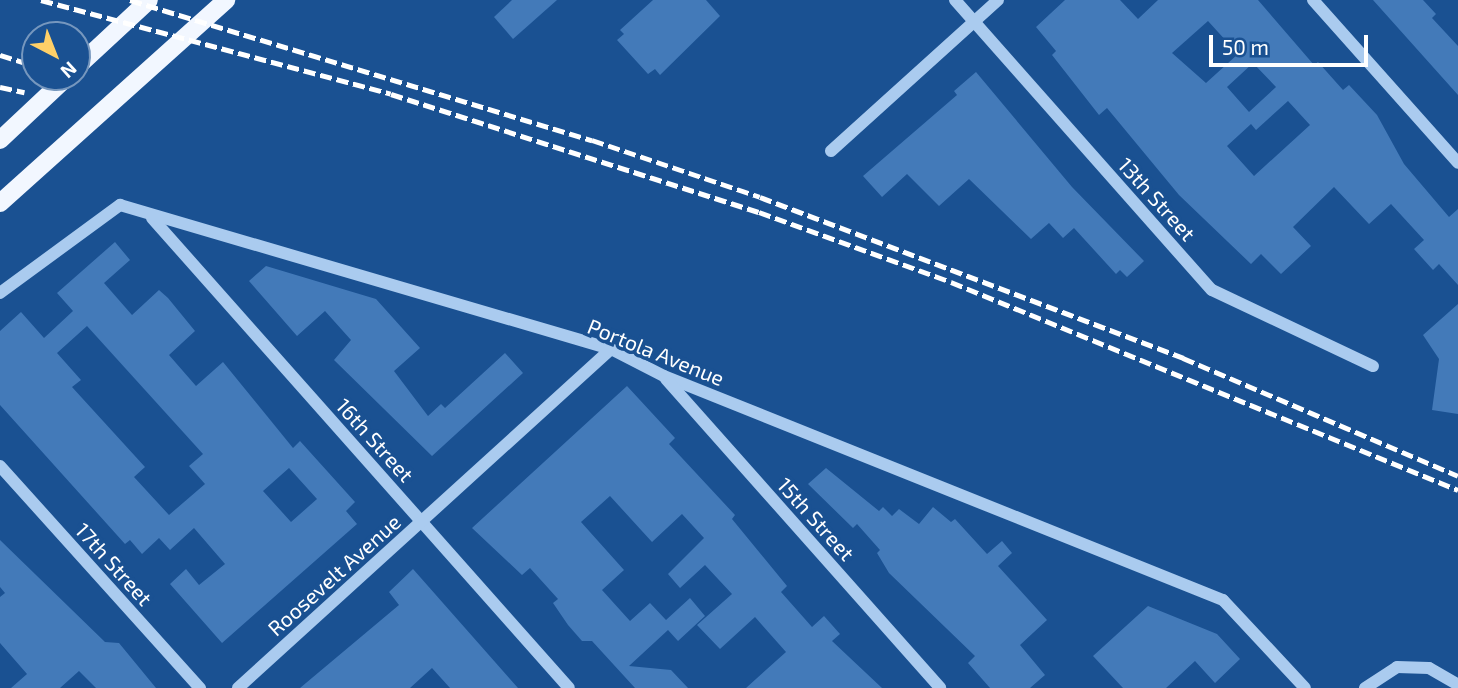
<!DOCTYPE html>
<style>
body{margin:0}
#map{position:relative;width:1458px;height:688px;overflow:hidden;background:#1a5192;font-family:"Exo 2",sans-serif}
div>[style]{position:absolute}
.building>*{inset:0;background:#437ab9}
.minor>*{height:12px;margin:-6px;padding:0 6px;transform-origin:6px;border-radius:6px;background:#aacbef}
.major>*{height:18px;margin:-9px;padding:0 9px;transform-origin:9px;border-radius:9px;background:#f2f7ff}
.rail>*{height:5px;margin-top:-2.5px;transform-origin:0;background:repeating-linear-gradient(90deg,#fff 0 12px,transparent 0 17px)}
span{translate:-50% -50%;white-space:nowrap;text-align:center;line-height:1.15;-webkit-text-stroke:7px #1a5192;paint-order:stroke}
.street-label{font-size:21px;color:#fff}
.north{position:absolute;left:21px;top:21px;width:70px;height:70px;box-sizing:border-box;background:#1a5192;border:2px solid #7697be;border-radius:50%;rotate:138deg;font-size:19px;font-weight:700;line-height:28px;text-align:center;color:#fff}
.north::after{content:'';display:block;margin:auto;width:24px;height:32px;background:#ffd068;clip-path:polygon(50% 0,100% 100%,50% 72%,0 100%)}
.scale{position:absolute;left:1209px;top:35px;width:159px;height:32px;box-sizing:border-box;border:4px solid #fff;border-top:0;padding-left:9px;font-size:21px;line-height:24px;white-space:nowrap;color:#fff;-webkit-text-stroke:5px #1a5192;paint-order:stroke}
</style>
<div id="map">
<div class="building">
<div style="clip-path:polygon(512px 0,557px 0,513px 39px,494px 17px)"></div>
<div style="clip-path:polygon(653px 0,706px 0,720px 16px,660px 75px,655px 69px,648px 74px,617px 40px,624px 34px,620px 30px)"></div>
<div style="clip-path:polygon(evenodd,1065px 0,1120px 0,1138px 19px,1158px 0,1258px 0,1314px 65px,1318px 62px,1343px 90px,1349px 85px,1377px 115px,1404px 164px,1449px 217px,1458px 209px,1458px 285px,1439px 264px,1433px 270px,1414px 249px,1424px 240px,1391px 204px,1369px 224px,1334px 187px,1293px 227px,1311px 246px,1281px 274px,1261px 254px,1251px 264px,1179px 195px,1107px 108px,1099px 115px,1052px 55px,1056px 51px,1036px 27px,1065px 0,1208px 21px,1238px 54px,1206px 83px,1172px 53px,1208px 21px,1065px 0,1253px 63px,1276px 87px,1249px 112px,1227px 87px,1253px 63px,1065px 0,1288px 101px,1310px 125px,1254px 176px,1227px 146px,1251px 124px,1256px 130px,1288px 101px)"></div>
<div style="clip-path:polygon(1373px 0,1423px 0,1436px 14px,1432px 18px,1458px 46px,1458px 95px)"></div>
<div style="clip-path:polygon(976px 72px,1072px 187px,1144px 261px,1127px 277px,1120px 270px,1116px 274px,1074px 228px,1063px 238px,1049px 223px,1031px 239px,969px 179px,939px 206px,907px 174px,882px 197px,863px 176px,957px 95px,954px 91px)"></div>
<div style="clip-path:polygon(evenodd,115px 242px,130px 260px,104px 283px,132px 315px,159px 290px,168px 298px,195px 331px,169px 355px,196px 386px,223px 362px,293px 448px,300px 441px,355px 502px,346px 511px,357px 524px,222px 643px,170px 584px,186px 569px,199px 585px,225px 564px,194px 528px,170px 550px,159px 538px,142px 554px,130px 540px,125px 544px,0 405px,0 331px,21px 312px,44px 338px,73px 311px,57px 293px,115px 242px,87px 326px,203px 454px,189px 466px,205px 484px,169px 515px,134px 477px,145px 467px,72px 387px,81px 380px,57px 353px,87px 326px,115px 242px,289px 468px,317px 499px,291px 522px,263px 491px,289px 468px)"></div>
<div style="clip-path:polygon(266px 266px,376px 299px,420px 348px,394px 371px,428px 416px,441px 404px,445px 408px,505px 353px,523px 373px,432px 456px,334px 360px,351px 340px,325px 311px,297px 336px,249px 281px)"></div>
<div style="clip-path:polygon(1458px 304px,1458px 414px,1432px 410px,1439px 359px,1423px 335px)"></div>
<div style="clip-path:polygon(627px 386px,675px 438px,669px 444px,735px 515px,732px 519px,787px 586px,781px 592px,812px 627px,824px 616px,840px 634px,832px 641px,882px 688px,746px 688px,786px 652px,755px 617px,720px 649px,697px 625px,732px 594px,705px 565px,680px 588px,668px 574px,704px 538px,682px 514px,652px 542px,610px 496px,581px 522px,624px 570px,602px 590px,630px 621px,650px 603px,666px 620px,690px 598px,705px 616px,678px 641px,668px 630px,629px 666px,671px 670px,688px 688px,635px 688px,592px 641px,582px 641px,568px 625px,553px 603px,558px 599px,530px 568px,522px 575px,472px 528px)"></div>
<div style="clip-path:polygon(826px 468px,879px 511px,883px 507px,892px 516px,899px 509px,919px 524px,933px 507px,951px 522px,955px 519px,987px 554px,1002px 541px,1012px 553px,998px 566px,1047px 620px,1020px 645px,1045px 675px,1030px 688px,990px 688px,968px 663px,975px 656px,889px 573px,877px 553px,880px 550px,857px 524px,853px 528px,808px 484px)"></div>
<div style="clip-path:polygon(0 540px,105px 642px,119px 643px,156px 688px,96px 688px,79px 671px,60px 688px,11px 688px,27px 674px,0 643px,0 597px,5px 593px,0 587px)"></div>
<div style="clip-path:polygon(413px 569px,518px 688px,450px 688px,432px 668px,410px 688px,300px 688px,399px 605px,389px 592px)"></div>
<div style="clip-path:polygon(1148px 606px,1217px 634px,1240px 659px,1215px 683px,1195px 661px,1166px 688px,1123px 688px,1093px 656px)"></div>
</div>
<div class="minor">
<div style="left:955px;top:0;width:387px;rotate:48.5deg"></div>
<div style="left:1212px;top:290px;width:178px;rotate:25.3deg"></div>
<div style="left:1313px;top:0;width:218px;rotate:48.3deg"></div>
<div style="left:831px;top:151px;width:225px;rotate:-42.1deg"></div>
<div style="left:152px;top:218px;width:628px;rotate:48.42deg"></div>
<div style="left:0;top:293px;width:149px;rotate:-36.3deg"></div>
<div style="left:120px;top:205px;width:512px;rotate:16.35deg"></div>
<div style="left:611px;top:349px;width:59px;rotate:27deg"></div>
<div style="left:664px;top:376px;width:602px;rotate:21.84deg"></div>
<div style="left:1223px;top:600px;width:120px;rotate:47deg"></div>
<div style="left:666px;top:379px;width:413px;rotate:48.4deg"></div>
<div style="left:0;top:466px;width:299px;rotate:48deg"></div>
<div style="left:238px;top:688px;width:504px;rotate:-42.27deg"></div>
<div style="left:1365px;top:688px;width:38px;rotate:-33deg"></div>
<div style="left:1397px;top:667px;width:32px;rotate:2deg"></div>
<div style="left:1429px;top:668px;width:34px;rotate:30deg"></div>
</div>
<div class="major">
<div style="left:77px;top:67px;width:98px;rotate:-42.9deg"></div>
<div style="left:0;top:140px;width:92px;rotate:-43.2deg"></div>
<div style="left:0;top:203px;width:304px;rotate:-41.9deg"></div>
</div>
<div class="rail">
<div style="left:41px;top:0;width:362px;rotate:15deg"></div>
<div style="left:391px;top:94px;width:386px;rotate:17.8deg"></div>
<div style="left:759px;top:212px;width:204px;rotate:20deg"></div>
<div style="left:951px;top:282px;width:548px;rotate:22.31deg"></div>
<div style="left:130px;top:0;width:483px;rotate:16.9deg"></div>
<div style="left:592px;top:140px;width:177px;rotate:18.7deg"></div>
<div style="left:760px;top:197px;width:453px;rotate:20.8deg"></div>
<div style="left:1183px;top:358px;width:299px;rotate:23.2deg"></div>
<div style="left:0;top:55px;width:24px;rotate:17deg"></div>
<div style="left:0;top:87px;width:25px;rotate:12deg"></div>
</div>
<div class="street-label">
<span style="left:1157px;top:199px;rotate:48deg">13th Street</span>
<span style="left:656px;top:352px;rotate:22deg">Portola Avenue</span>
<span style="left:375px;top:440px;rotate:48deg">16th Street</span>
<span style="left:816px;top:519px;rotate:48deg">15th Street</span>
<span style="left:114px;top:564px;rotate:48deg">17th Street</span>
<span style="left:334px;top:575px;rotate:-42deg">Roosevelt Avenue</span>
</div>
<div class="north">N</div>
<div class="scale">50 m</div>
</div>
